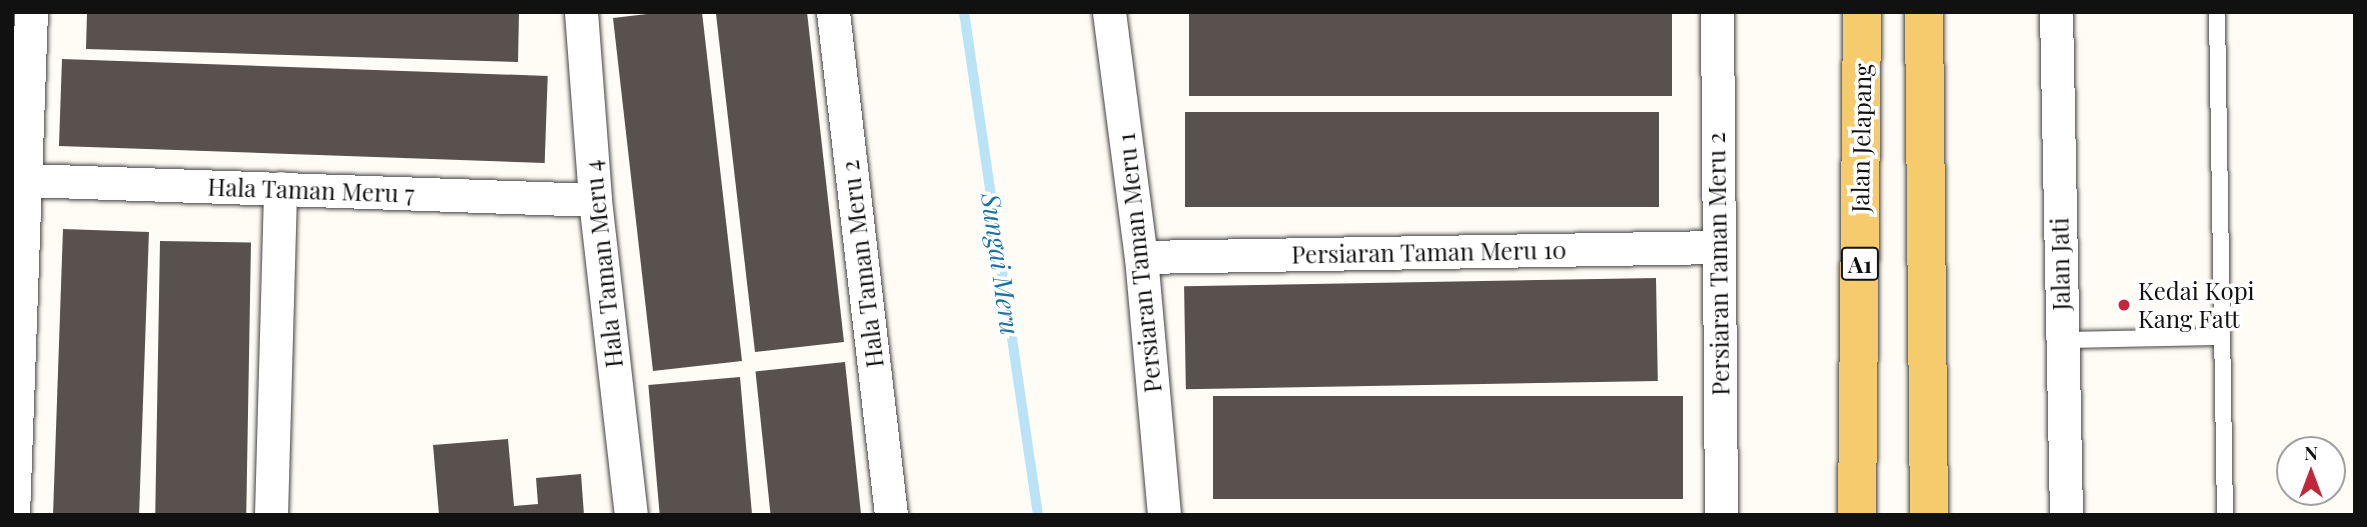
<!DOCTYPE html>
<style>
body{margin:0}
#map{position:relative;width:2367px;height:527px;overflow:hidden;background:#fffcf5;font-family:"Playfair Display",serif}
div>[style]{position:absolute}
.stream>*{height:10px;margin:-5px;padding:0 5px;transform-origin:5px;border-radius:5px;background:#bae4f6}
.building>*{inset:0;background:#59514d;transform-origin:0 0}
.roads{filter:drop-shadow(0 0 2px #444) drop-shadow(0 0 2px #444)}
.lane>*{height:16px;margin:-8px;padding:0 8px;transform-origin:8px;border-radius:8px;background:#fff}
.street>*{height:33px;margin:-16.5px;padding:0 16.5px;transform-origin:16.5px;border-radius:16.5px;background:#fff}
.primary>*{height:38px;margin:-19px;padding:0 19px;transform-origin:19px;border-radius:19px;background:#f6cb6d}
.dots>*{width:19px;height:19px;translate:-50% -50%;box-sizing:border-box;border:4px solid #fff;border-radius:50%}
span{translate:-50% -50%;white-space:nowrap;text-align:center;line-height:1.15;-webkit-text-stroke:7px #fff;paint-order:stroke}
.shield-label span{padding:2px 5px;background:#fff;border:2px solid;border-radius:5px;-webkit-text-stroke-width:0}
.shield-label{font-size:23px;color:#111;font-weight:700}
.street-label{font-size:24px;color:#111}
.poi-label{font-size:24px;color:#111}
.left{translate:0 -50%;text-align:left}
.water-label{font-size:26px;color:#1a71a3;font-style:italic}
.frame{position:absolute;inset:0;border:14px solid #111;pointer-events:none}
.north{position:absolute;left:2276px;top:436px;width:70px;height:70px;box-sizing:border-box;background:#fff;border:2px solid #a0a0a0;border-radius:50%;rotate:0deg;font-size:19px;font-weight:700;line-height:28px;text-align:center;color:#111}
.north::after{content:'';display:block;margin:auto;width:24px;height:32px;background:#c0293b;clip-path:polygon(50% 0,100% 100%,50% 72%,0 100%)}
</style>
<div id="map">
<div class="stream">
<div style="left:964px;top:12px;width:508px;rotate:81.63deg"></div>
</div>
<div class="building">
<div style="clip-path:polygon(87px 12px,519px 12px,518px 62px,86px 49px)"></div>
<div style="clip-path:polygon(664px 12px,702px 12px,742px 361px,653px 371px,613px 18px)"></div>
<div style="clip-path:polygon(733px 12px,807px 12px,844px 342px,755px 352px,716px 14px)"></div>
<div style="left:1189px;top:12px;width:483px;height:84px"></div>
<div style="left:62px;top:59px;width:486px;height:87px;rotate:2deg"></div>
<div style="left:1185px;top:112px;width:474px;height:95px"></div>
<div style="left:63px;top:229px;width:86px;height:286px;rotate:2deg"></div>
<div style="left:160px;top:241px;width:91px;height:274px;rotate:1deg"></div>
<div style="left:1656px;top:278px;width:103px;height:472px;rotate:89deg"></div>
<div style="left:845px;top:362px;width:154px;height:90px;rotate:84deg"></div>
<div style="left:740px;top:377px;width:139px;height:92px;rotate:85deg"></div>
<div style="left:1683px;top:396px;width:103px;height:470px;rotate:90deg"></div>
<div style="clip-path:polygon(508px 439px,514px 506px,538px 504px,536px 478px,581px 474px,584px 515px,439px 515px,433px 445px)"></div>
</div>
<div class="roads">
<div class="lane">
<div style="left:2217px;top:12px;width:503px;rotate:89.09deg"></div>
<div style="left:2062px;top:340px;width:157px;rotate:-1.1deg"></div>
</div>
<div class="street">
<div style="left:581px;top:12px;width:189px;rotate:85.7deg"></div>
<div style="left:595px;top:200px;width:317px;rotate:83.5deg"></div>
<div style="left:833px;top:12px;width:506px;rotate:83.42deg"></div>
<div style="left:1109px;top:12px;width:247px;rotate:82.6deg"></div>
<div style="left:1141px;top:257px;width:259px;rotate:84.9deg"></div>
<div style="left:1717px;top:12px;width:503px;rotate:89.54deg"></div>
<div style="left:2056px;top:12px;width:503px;rotate:88.86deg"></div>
<div style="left:26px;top:180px;width:569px;rotate:2.01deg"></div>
<div style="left:1141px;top:257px;width:576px;rotate:-0.99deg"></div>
<div style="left:13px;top:515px;width:503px;rotate:-87.95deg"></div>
<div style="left:271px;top:515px;width:327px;rotate:-88.4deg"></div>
</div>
<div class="primary">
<div style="left:1924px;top:12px;width:503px;rotate:89.43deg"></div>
<div style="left:1857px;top:515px;width:503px;rotate:-89.43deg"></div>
</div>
</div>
<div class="dots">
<div style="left:2124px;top:305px;background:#c0293b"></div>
</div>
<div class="shield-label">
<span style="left:1860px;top:264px">A1</span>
</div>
<div class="street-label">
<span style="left:1861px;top:138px;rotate:-89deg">Jalan Jelapang</span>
<span style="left:311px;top:190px;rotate:2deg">Hala Taman Meru 7</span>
<span style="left:1429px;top:252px;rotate:-1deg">Persiaran Taman Meru 10</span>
<span style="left:1139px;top:263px;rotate:-96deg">Persiaran Taman Meru 1</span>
<span style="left:603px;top:264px;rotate:-96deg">Hala Taman Meru 4</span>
<span style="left:862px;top:264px;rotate:-97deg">Hala Taman Meru 2</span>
<span style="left:1718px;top:264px;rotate:-91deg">Persiaran Taman Meru 2</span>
<span style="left:2060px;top:264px;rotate:-91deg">Jalan Jati</span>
</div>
<div class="poi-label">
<span class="left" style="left:2138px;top:305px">Kedai Kopi<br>Kang Fatt</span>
</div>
<div class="water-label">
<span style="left:1001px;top:264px;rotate:82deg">Sungai Meru</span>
</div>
<div class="frame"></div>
<div class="north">N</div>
</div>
